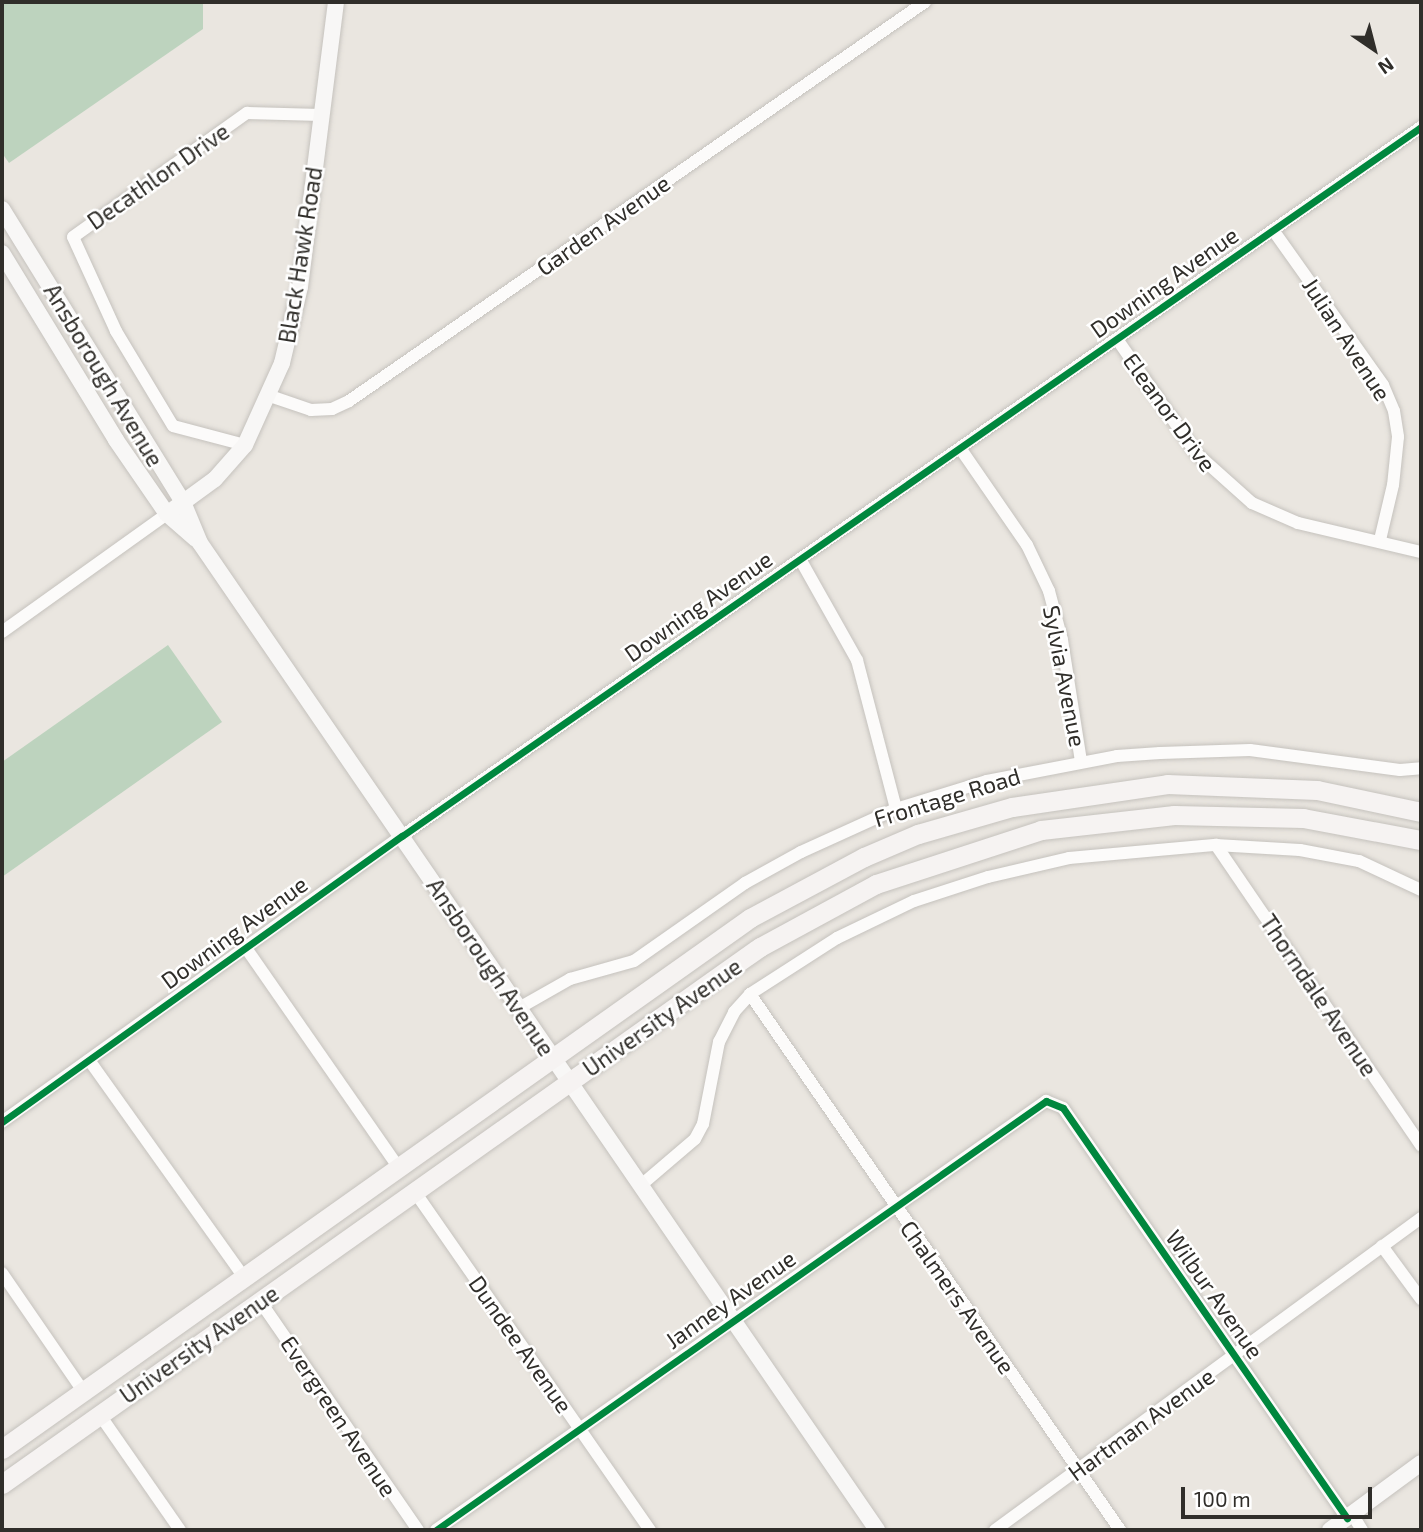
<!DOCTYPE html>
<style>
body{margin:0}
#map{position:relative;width:1423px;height:1532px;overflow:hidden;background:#eae6e0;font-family:"Exo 2",sans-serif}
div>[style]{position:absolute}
.green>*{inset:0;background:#bdd3be}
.roads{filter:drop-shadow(0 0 2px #c5c2bd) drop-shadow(0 0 2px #c5c2bd)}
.street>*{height:12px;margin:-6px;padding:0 6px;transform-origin:6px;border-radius:6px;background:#fcfbfa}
.secondary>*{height:16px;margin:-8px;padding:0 8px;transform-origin:8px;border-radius:8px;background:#f8f7f6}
.primary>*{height:19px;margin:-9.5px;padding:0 9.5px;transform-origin:9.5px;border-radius:9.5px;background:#f6f3f2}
.cycleway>*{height:7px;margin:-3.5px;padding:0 3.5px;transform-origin:3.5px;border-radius:3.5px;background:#00873e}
span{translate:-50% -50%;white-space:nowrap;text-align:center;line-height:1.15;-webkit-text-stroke:5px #fff;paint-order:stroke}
.street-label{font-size:23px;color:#302e2a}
.frame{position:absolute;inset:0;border:4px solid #302e2a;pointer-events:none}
.north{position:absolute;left:1339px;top:14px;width:70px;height:70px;-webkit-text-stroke:5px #fff;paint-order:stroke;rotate:145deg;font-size:19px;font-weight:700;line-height:28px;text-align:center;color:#302e2a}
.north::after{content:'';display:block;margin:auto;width:24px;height:32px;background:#302e2a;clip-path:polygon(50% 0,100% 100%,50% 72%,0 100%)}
.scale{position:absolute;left:1181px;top:1487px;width:191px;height:32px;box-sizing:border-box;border:4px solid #302e2a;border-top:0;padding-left:9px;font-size:21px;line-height:24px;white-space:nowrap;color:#302e2a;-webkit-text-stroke:5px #fff;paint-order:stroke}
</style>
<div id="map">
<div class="green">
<div style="clip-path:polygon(2px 2px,203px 2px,203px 29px,9px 163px,2px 153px)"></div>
<div style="clip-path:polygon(168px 645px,222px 722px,2px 877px,2px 762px)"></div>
</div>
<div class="roads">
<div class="street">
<div style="left:1273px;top:230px;width:190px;rotate:54.6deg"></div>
<div style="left:1383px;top:385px;width:28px;rotate:67deg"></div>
<div style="left:1394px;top:411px;width:26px;rotate:81deg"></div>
<div style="left:1398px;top:437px;width:48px;rotate:95.9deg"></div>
<div style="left:1393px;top:485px;width:57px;rotate:103.3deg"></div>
<div style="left:1117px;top:339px;width:139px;rotate:55.3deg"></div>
<div style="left:1196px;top:453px;width:75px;rotate:41.8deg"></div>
<div style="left:1252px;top:503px;width:50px;rotate:23.5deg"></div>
<div style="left:1298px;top:523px;width:126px;rotate:13.3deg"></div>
<div style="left:270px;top:396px;width:43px;rotate:18.9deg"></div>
<div style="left:311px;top:410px;width:21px;rotate:-3deg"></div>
<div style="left:332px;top:409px;width:19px;rotate:-25deg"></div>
<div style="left:349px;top:401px;width:701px;rotate:-34.71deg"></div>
<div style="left:245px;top:445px;width:74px;rotate:-165.2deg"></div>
<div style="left:173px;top:426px;width:111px;rotate:-121deg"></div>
<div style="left:116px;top:331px;width:103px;rotate:-114.6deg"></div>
<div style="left:73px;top:237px;width:214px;rotate:-35.5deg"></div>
<div style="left:247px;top:113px;width:74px;rotate:1.5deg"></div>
<div style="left:960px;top:448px;width:118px;rotate:55.4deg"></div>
<div style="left:1027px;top:545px;width:51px;rotate:64.4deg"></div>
<div style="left:1049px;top:591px;width:51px;rotate:75.1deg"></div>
<div style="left:1062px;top:640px;width:123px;rotate:81.1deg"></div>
<div style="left:800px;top:559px;width:116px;rotate:60.6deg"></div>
<div style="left:857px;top:660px;width:154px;rotate:75.3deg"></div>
<div style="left:2px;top:632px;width:203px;rotate:-35.6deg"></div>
<div style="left:1216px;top:845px;width:364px;rotate:55.7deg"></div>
<div style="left:246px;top:948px;width:267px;rotate:55.2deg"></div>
<div style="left:750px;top:994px;width:651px;rotate:55.38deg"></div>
<div style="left:519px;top:1008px;width:59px;rotate:-29.6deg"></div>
<div style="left:570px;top:979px;width:66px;rotate:-15.7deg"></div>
<div style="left:634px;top:961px;width:136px;rotate:-35.1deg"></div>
<div style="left:745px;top:883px;width:64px;rotate:-29deg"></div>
<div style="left:801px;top:852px;width:104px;rotate:-24.4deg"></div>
<div style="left:896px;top:809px;width:95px;rotate:-17.1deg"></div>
<div style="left:987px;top:781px;width:132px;rotate:-10.9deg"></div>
<div style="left:1117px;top:756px;width:43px;rotate:-4deg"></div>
<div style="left:1160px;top:753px;width:90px;rotate:-1.9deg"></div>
<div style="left:1250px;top:750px;width:151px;rotate:7.6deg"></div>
<div style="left:1400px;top:770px;width:21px;rotate:-5deg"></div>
<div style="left:89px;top:1060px;width:265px;rotate:54.5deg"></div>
<div style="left:2px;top:1122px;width:492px;rotate:-35.6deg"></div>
<div style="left:402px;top:836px;width:1241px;rotate:-34.83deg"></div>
<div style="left:640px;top:1186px;width:72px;rotate:-40.5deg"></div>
<div style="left:695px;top:1139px;width:17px;rotate:-62deg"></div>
<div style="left:703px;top:1124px;width:84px;rotate:-79deg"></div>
<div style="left:719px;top:1042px;width:34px;rotate:-63deg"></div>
<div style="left:734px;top:1012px;width:24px;rotate:-48deg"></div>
<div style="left:750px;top:994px;width:103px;rotate:-32.8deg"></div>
<div style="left:837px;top:938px;width:85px;rotate:-25.7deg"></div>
<div style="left:914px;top:901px;width:78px;rotate:-18deg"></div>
<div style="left:988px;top:877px;width:83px;rotate:-13.2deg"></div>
<div style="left:1069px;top:858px;width:148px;rotate:-5.1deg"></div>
<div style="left:1216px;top:845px;width:84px;rotate:3.4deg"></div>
<div style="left:1300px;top:850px;width:60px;rotate:10.6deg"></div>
<div style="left:1359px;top:861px;width:68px;rotate:25.1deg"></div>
<div style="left:415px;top:1192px;width:412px;rotate:55.2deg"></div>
<div style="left:1382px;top:1246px;width:66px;rotate:53.7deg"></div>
<div style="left:2px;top:1273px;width:143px;rotate:55.5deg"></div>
<div style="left:260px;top:1301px;width:278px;rotate:55.4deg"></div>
<div style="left:100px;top:1415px;width:140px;rotate:55.2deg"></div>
<div style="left:1352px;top:1514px;width:19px;rotate:58deg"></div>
<div style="left:436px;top:1530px;width:746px;rotate:-35.12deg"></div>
<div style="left:1046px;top:1101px;width:18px;rotate:22deg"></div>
<div style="left:1063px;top:1108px;width:499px;rotate:55.3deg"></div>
<div style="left:995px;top:1530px;width:528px;rotate:-36.22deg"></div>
</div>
<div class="secondary">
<div style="left:2px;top:209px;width:344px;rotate:58.3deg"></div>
<div style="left:183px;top:502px;width:44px;rotate:67.5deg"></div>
<div style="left:200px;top:543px;width:1197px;rotate:55.55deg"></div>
<div style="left:2px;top:253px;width:219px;rotate:58.6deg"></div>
<div style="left:116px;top:440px;width:90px;rotate:55.4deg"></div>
<div style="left:167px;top:514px;width:38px;rotate:41deg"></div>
<div style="left:167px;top:514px;width:59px;rotate:-36.1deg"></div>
<div style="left:215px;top:479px;width:45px;rotate:-48.6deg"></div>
<div style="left:245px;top:445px;width:90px;rotate:-65.7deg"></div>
<div style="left:282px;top:363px;width:78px;rotate:-76.7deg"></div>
<div style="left:300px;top:287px;width:287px;rotate:-82.8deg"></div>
<div style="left:1330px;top:1530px;width:113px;rotate:-36.4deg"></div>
</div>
<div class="primary">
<div style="left:2px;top:1449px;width:917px;rotate:-35.37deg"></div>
<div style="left:750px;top:918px;width:129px;rotate:-28.2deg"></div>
<div style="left:864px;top:857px;width:59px;rotate:-23.1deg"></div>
<div style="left:918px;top:834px;width:98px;rotate:-16deg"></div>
<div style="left:1012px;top:807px;width:157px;rotate:-8.4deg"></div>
<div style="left:1167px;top:784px;width:150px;rotate:2.3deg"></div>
<div style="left:1317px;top:790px;width:106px;rotate:11.9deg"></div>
<div style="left:2px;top:1484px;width:929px;rotate:-35.32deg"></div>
<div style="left:760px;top:947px;width:132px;rotate:-28.5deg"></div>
<div style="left:876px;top:884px;width:174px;rotate:-18.1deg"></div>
<div style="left:1041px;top:830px;width:134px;rotate:-6.4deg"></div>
<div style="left:1174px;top:815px;width:129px;rotate:1.3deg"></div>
<div style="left:1303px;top:818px;width:120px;rotate:10.6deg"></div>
</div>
</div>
<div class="cycleway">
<div style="left:2px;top:1122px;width:492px;rotate:-35.6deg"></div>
<div style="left:402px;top:836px;width:1241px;rotate:-34.83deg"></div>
<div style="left:436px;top:1530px;width:746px;rotate:-35.12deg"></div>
<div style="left:1046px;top:1101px;width:18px;rotate:22deg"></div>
<div style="left:1063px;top:1108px;width:499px;rotate:55.3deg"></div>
</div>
<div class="street-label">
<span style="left:158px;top:176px;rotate:-35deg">Decathlon Drive</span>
<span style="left:603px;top:225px;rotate:-35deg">Garden Avenue</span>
<span style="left:300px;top:255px;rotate:-81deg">Black Hawk Road</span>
<span style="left:1164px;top:282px;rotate:-35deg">Downing Avenue</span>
<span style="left:1347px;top:339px;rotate:57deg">Julian Avenue</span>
<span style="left:104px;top:375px;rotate:59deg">Ansborough Avenue</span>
<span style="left:1170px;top:412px;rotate:54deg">Eleanor Drive</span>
<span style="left:698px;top:606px;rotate:-35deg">Downing Avenue</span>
<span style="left:1065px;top:676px;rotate:79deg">Sylvia Avenue</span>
<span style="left:947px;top:797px;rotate:-17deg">Frontage Road</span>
<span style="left:234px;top:932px;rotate:-36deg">Downing Avenue</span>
<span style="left:491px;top:967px;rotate:56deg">Ansborough Avenue</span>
<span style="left:1319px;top:995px;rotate:56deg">Thorndale Avenue</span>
<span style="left:662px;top:1017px;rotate:-35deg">University Avenue</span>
<span style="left:1215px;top:1294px;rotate:55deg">Wilbur Avenue</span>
<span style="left:958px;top:1297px;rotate:55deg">Chalmers Avenue</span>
<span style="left:730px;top:1299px;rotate:-35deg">Janney Avenue</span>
<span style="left:199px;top:1344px;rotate:-35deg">University Avenue</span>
<span style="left:521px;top:1344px;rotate:55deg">Dundee Avenue</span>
<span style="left:339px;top:1416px;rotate:56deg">Evergreen Avenue</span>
<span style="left:1141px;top:1424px;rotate:-36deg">Hartman Avenue</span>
</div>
<div class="frame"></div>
<div class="north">N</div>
<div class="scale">100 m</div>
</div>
